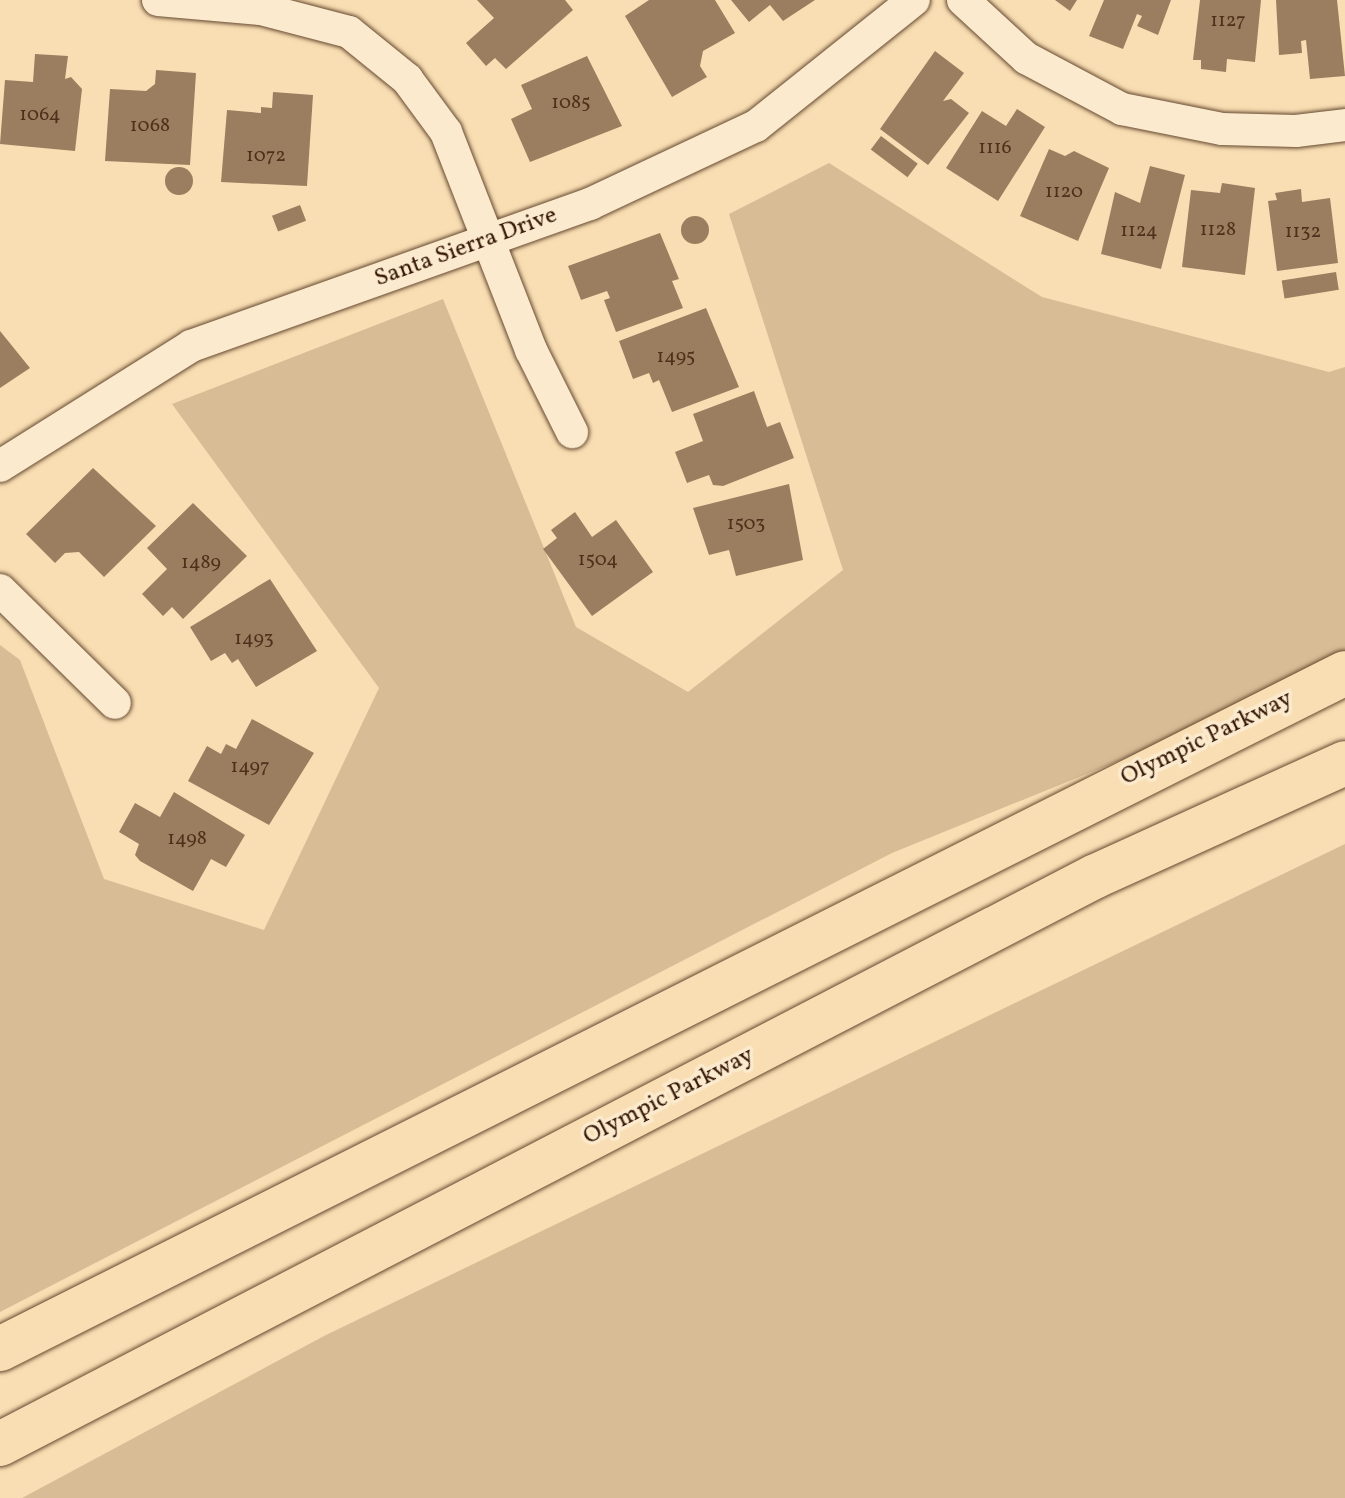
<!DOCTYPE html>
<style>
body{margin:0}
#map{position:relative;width:1345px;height:1498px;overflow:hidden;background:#f9deb3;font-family:Vollkorn,serif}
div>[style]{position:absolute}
.green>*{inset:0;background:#d8bc95}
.building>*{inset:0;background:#9a7e5f;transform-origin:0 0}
.round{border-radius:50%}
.roads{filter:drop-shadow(0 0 2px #654930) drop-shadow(0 0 2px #654930)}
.street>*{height:32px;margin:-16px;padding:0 16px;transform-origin:16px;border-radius:16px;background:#fbeace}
.primary>*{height:44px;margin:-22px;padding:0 22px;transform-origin:22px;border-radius:22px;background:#f9deb3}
span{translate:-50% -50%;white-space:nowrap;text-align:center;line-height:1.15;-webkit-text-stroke:7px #fbeace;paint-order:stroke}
.number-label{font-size:20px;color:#4e311c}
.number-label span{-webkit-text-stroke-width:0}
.street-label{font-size:24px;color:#341705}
</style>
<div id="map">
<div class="green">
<div style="clip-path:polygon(829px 163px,1042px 297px,1329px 372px,1345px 367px,1345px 669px,892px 853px,0 1312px,0 645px,20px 660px,104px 879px,264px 930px,379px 688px,172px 404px,443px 299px,576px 627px,688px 692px,843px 570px,729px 214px)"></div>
<div style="clip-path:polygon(1345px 844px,1345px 1498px,22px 1498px,326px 1335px)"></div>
</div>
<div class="building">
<div style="clip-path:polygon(477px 0,565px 0,573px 10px,506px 69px,495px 58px,486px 66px,466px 43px,494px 18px)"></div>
<div style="clip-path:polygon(649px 0,715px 0,735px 33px,703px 51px,700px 66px,707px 77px,672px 97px,625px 16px)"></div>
<div style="clip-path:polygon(731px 0,815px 0,783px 21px,770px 5px,749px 22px)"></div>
<div style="clip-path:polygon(1055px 0,1077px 0,1070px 11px)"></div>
<div style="clip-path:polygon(1104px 0,1171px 0,1158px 35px,1137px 26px,1142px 16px,1137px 14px,1123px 49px,1089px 36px)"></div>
<div style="clip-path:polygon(1200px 0,1261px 0,1255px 62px,1227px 59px,1226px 72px,1201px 69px,1201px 60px,1193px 60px)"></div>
<div style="clip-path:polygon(1276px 0,1337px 0,1345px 76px,1310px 79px,1306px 40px,1301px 41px,1302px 53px,1279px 55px)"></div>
<div style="clip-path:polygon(935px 51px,964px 73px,943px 101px,951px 99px,969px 113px,928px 165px,880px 129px)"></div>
<div style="clip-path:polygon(35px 54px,68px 56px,65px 79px,71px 77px,82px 89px,75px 151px,0 144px,5px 80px,33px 82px)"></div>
<div style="clip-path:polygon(587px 56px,622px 126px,530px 162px,511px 119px,532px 109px,521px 85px)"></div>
<div style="clip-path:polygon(156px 70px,196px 73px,190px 165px,105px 161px,110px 89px,146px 91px,155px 84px)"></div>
<div style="clip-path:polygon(273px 92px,313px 95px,307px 186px,221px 182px,227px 110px,261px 113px,261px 107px,272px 108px)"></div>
<div style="clip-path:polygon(1017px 109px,1045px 127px,998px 201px,946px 168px,982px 111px,1006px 126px)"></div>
<div style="left:881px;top:136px;width:46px;height:17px;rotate:37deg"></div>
<div style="clip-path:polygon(1049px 149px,1065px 156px,1074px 151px,1109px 168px,1078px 241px,1020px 216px)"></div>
<div style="clip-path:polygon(1150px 166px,1185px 175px,1161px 269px,1101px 254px,1115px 192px,1140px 203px)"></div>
<div class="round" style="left:165px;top:167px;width:28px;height:28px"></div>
<div style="clip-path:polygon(1222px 183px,1255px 188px,1245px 275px,1182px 267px,1191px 190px,1220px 193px)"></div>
<div style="clip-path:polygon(1301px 189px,1302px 202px,1330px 198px,1338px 263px,1277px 271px,1268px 201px,1277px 200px,1275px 193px)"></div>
<div style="left:300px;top:205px;width:17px;height:30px;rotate:69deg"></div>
<div class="round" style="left:681px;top:216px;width:28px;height:28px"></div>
<div style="clip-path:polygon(660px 233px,679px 279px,672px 281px,683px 308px,616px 332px,604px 300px,610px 298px,607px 291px,581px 300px,568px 266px)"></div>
<div style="left:1336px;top:272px;width:18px;height:55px;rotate:81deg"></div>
<div style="clip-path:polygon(706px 308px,739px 387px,672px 412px,659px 380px,653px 383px,649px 373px,633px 379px,619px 341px)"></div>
<div style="clip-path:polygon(0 331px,30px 368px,0 388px)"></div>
<div style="clip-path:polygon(754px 391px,767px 427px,780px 422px,794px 458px,723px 486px,713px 485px,709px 475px,687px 483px,675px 452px,703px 441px,693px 414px)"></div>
<div style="clip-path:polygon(93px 468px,156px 526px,104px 577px,79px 552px,65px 553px,55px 563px,26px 534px)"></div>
<div style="clip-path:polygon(789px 484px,803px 560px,736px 576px,729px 550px,709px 555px,693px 508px)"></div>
<div style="clip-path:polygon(193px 503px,247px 556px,183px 619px,172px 607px,163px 616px,142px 594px,167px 569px,147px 548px)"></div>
<div style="clip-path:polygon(575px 512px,592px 537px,616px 520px,653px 572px,592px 616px,543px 549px,557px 538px,551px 530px)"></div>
<div style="clip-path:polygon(270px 579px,317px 651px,256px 687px,238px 659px,232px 663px,225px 653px,211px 661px,190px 627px)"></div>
<div style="clip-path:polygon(252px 719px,314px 753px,269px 825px,188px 781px,207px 746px,221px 754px,226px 744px,236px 749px)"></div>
<div style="clip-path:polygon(174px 792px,245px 835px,226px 867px,211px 859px,193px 891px,140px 861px,135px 855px,139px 844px,119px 832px,135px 803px,160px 817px)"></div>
</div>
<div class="roads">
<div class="street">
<div style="left:158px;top:0;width:103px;rotate:5deg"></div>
<div style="left:261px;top:9px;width:91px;rotate:14.6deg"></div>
<div style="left:349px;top:32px;width:75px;rotate:39deg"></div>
<div style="left:407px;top:79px;width:66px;rotate:53.7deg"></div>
<div style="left:446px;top:132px;width:234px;rotate:68.7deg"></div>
<div style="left:531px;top:350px;width:92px;rotate:63.4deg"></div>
<div style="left:963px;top:0;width:86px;rotate:42.6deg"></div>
<div style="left:1026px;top:58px;width:109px;rotate:28deg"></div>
<div style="left:1122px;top:109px;width:102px;rotate:11.3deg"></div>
<div style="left:1222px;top:129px;width:74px;rotate:1.5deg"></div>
<div style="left:1296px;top:131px;width:49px;rotate:-7deg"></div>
<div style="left:0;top:466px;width:226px;rotate:-32.1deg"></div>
<div style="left:191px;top:346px;width:424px;rotate:-19.6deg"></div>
<div style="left:590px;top:204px;width:183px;rotate:-25.2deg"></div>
<div style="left:756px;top:126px;width:202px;rotate:-38.6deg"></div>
<div style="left:0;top:590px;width:161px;rotate:44.5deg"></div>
</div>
<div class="primary">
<div style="left:0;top:1349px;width:1505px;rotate:-26.68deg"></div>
<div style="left:0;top:1444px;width:1234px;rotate:-27.4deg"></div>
<div style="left:1096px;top:876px;width:273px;rotate:-24.4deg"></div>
</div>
</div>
<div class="number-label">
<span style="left:1228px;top:21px">1127</span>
<span style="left:571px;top:103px">1085</span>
<span style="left:40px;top:115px">1064</span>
<span style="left:150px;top:126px">1068</span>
<span style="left:995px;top:148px">1116</span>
<span style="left:266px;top:156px">1072</span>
<span style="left:1064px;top:192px">1120</span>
<span style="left:1218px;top:230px">1128</span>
<span style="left:1139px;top:231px">1124</span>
<span style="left:1303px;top:232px">1132</span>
<span style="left:676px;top:357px">1495</span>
<span style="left:746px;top:524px">1503</span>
<span style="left:598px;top:560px">1504</span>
<span style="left:201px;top:563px">1489</span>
<span style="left:254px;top:639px">1493</span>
<span style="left:250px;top:767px">1497</span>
<span style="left:187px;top:839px">1498</span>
</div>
<div class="street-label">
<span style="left:466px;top:248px;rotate:-20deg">Santa Sierra Drive</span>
<span style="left:1207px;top:739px;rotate:-26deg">Olympic Parkway</span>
<span style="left:669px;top:1097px;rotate:-27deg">Olympic Parkway</span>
</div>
</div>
